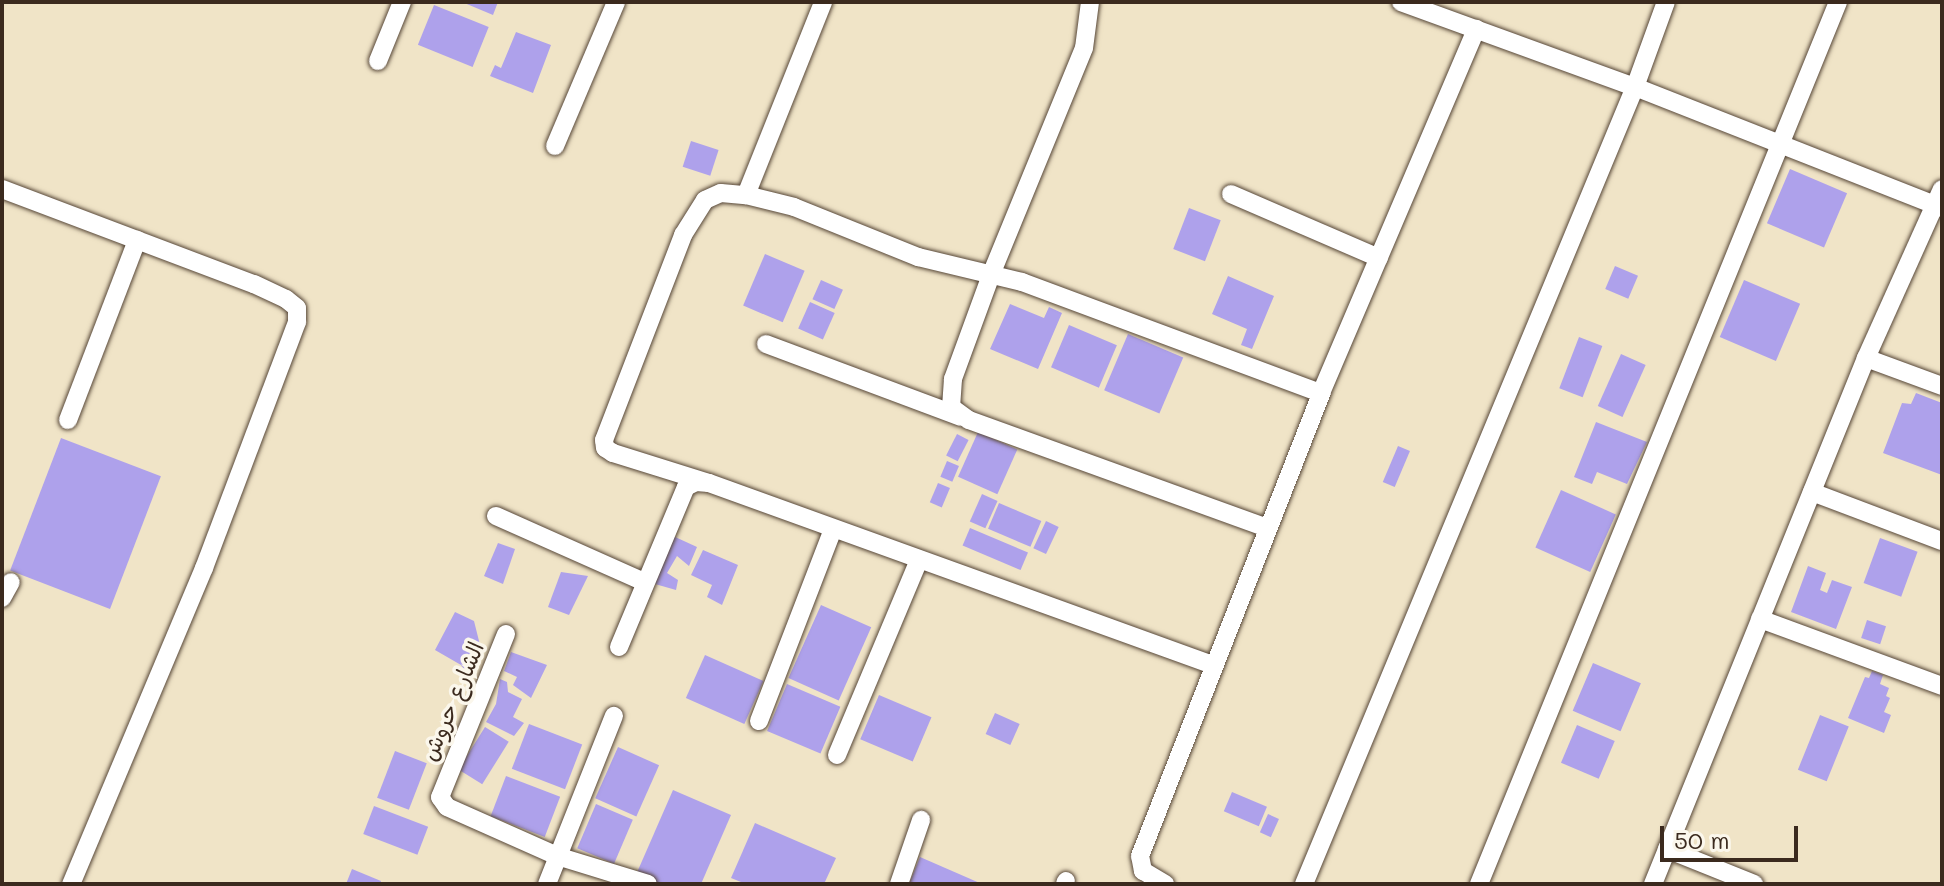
<!DOCTYPE html>
<meta charset="utf-8">
<style>
body{margin:0}
#map{position:relative;width:1944px;height:886px;overflow:hidden;background:#f0e4c7;font-family:Mali,"Playpen Sans Arabic",sans-serif}
div>[style]{position:absolute}
.building>*{inset:0;background:#aea1eb;transform-origin:0 0}
.roads{filter:drop-shadow(0 0 2px #564637) drop-shadow(0 0 2px #564637)}
.minor>*{height:18px;margin:-9px;padding:0 9px;transform-origin:9px;border-radius:9px;background:#fff}
span{translate:-50% -50%;white-space:nowrap;text-align:center;line-height:1.15;-webkit-text-stroke:7px #fbf7ec;paint-order:stroke}
.street-label{font-size:22px;color:#3b2a1e}
.frame{position:absolute;inset:0;border:4px solid #3b2a1e;pointer-events:none}
.scale{position:absolute;left:1660px;top:826px;width:138px;height:36px;box-sizing:border-box;border:4px solid #3b2a1e;border-top:0;padding-left:10px;font-size:24px;line-height:28px;white-space:nowrap;color:#3b2a1e;-webkit-text-stroke:6px #fbf7ec;paint-order:stroke}
</style>
<div id="map">
<div class="building">
<div style="clip-path:polygon(462px 2px,498px 2px,493px 15px)"></div>
<div style="left:434px;top:5px;width:59px;height:43px;rotate:22deg"></div>
<div style="clip-path:polygon(516px 32px,551px 45px,533px 93px,490px 76px,495px 65px,501px 68px)"></div>
<div style="left:691px;top:141px;width:29px;height:27px;rotate:18deg"></div>
<div style="left:1790px;top:169px;width:62px;height:59px;rotate:23deg"></div>
<div style="left:1189px;top:208px;width:34px;height:44px;rotate:21deg"></div>
<div style="left:765px;top:254px;width:43px;height:56px;rotate:23deg"></div>
<div style="left:1615px;top:266px;width:25px;height:25px;rotate:23deg"></div>
<div style="clip-path:polygon(1228px 276px,1274px 296px,1252px 349px,1241px 345px,1247px 329px,1212px 314px)"></div>
<div style="left:821px;top:280px;width:24px;height:21px;rotate:24deg"></div>
<div style="left:1744px;top:280px;width:61px;height:62px;rotate:23deg"></div>
<div style="left:810px;top:302px;width:27px;height:29px;rotate:24deg"></div>
<div style="clip-path:polygon(1010px 304px,1044px 318px,1049px 307px,1062px 313px,1038px 369px,990px 349px)"></div>
<div style="left:1069px;top:325px;width:52px;height:46px;rotate:23deg"></div>
<div style="left:1128px;top:334px;width:60px;height:61px;rotate:23deg"></div>
<div style="left:1579px;top:337px;width:25px;height:55px;rotate:21deg"></div>
<div style="left:1621px;top:354px;width:27px;height:57px;rotate:24deg"></div>
<div style="clip-path:polygon(1916px 393px,1942px 403px,1942px 475px,1883px 453px,1902px 403px,1911px 404px)"></div>
<div style="clip-path:polygon(1596px 422px,1647px 442px,1627px 484px,1597px 472px,1592px 484px,1574px 477px)"></div>
<div style="left:978px;top:432px;width:43px;height:49px;rotate:24deg"></div>
<div style="left:957px;top:434px;width:13px;height:24px;rotate:27deg"></div>
<div style="left:61px;top:438px;width:107px;height:142px;rotate:21deg"></div>
<div style="left:1398px;top:446px;width:13px;height:39px;rotate:23deg"></div>
<div style="left:947px;top:461px;width:13px;height:17px;rotate:23deg"></div>
<div style="left:938px;top:483px;width:13px;height:21px;rotate:23deg"></div>
<div style="left:1561px;top:490px;width:60px;height:63px;rotate:24deg"></div>
<div style="left:982px;top:494px;width:17px;height:30px;rotate:24deg"></div>
<div style="left:999px;top:503px;width:46px;height:28px;rotate:23deg"></div>
<div style="left:1046px;top:521px;width:14px;height:30px;rotate:25deg"></div>
<div style="left:970px;top:528px;width:63px;height:19px;rotate:23deg"></div>
<div style="clip-path:polygon(673px 536px,697px 547px,689px 566px,677px 556px,667px 573px,678px 580px,676px 590px,655px 584px)"></div>
<div style="left:1880px;top:538px;width:40px;height:48px;rotate:20deg"></div>
<div style="clip-path:polygon(498px 543px,515px 549px,503px 584px,484px 576px)"></div>
<div style="clip-path:polygon(703px 550px,738px 565px,722px 605px,707px 597px,712px 585px,691px 575px)"></div>
<div style="clip-path:polygon(1808px 566px,1826px 573px,1820px 590px,1827px 593px,1832px 580px,1852px 587px,1836px 629px,1791px 612px)"></div>
<div style="clip-path:polygon(561px 572px,588px 576px,569px 615px,548px 607px)"></div>
<div style="left:821px;top:605px;width:55px;height:80px;rotate:24deg"></div>
<div style="clip-path:polygon(455px 612px,474px 621px,481px 649px,467px 673px,461px 665px,435px 650px)"></div>
<div style="left:1867px;top:620px;width:20px;height:19px;rotate:18deg"></div>
<div style="clip-path:polygon(511px 652px,547px 665px,531px 698px,513px 685px,517px 677px,504px 671px)"></div>
<div style="left:705px;top:655px;width:64px;height:47px;rotate:24deg"></div>
<div style="left:1593px;top:663px;width:52px;height:52px;rotate:23deg"></div>
<div style="clip-path:polygon(1872px 671px,1883px 675px,1880px 684px,1889px 688px,1886px 696px,1890px 698px,1884px 712px,1891px 715px,1884px 733px,1848px 718px,1865px 677px,1869px 678px)"></div>
<div style="clip-path:polygon(500px 679px,507px 682px,508px 692px,522px 699px,513px 717px,524px 723px,514px 736px,486px 722px,496px 704px)"></div>
<div style="left:787px;top:684px;width:58px;height:51px;rotate:23deg"></div>
<div style="left:879px;top:695px;width:57px;height:48px;rotate:23deg"></div>
<div style="left:995px;top:713px;width:27px;height:23px;rotate:24deg"></div>
<div style="left:1820px;top:715px;width:31px;height:59px;rotate:22deg"></div>
<div style="left:529px;top:724px;width:57px;height:48px;rotate:21deg"></div>
<div style="left:1577px;top:725px;width:41px;height:41px;rotate:23deg"></div>
<div style="left:485px;top:727px;width:28px;height:50px;rotate:32deg"></div>
<div style="left:618px;top:747px;width:45px;height:56px;rotate:24deg"></div>
<div style="left:395px;top:751px;width:34px;height:50px;rotate:21deg"></div>
<div style="left:506px;top:776px;width:58px;height:43px;rotate:21deg"></div>
<div style="clip-path:polygon(673px 790px,731px 815px,701px 884px,652px 884px,635px 877px)"></div>
<div style="left:1232px;top:792px;width:38px;height:21px;rotate:23deg"></div>
<div style="left:596px;top:804px;width:40px;height:48px;rotate:23deg"></div>
<div style="left:374px;top:806px;width:58px;height:30px;rotate:21deg"></div>
<div style="left:1268px;top:814px;width:12px;height:20px;rotate:24deg"></div>
<div style="clip-path:polygon(755px 823px,836px 858px,824px 884px,746px 884px,731px 878px)"></div>
<div style="clip-path:polygon(920px 857px,982px 884px,909px 884px)"></div>
<div style="clip-path:polygon(352px 869px,381px 881px,380px 884px,346px 884px)"></div>
</div>
<div class="roads">
<div class="minor">
<div style="left:1090px;top:2px;width:46px;rotate:97.4deg"></div>
<div style="left:1084px;top:48px;width:245px;rotate:112.3deg"></div>
<div style="left:991px;top:275px;width:111px;rotate:110.1deg"></div>
<div style="left:953px;top:379px;width:28px;rotate:94deg"></div>
<div style="left:951px;top:407px;width:22px;rotate:36deg"></div>
<div style="left:969px;top:420px;width:317px;rotate:19.9deg"></div>
<div style="left:1401px;top:2px;width:249px;rotate:20deg"></div>
<div style="left:1635px;top:87px;width:330px;rotate:21.5deg"></div>
<div style="left:378px;top:61px;width:64px;rotate:-67.9deg"></div>
<div style="left:555px;top:146px;width:156px;rotate:-67deg"></div>
<div style="left:2px;top:189px;width:269px;rotate:20.7deg"></div>
<div style="left:254px;top:284px;width:35px;rotate:25deg"></div>
<div style="left:286px;top:299px;width:14px;rotate:39deg"></div>
<div style="left:297px;top:308px;width:14px;rotate:90deg"></div>
<div style="left:297px;top:322px;width:263px;rotate:110.7deg"></div>
<div style="left:204px;top:568px;width:343px;rotate:112.8deg"></div>
<div style="left:1231px;top:194px;width:161px;rotate:23.4deg"></div>
<div style="left:746px;top:195px;width:208px;rotate:-68.2deg"></div>
<div style="left:766px;top:344px;width:208px;rotate:20.5deg"></div>
<div style="left:1866px;top:358px;width:81px;rotate:20.2deg"></div>
<div style="left:68px;top:420px;width:193px;rotate:-69deg"></div>
<div style="left:709px;top:483px;width:101px;rotate:-162.6deg"></div>
<div style="left:613px;top:453px;width:9px;rotate:-148deg"></div>
<div style="left:605px;top:448px;width:8px;rotate:-97deg"></div>
<div style="left:604px;top:440px;width:220px;rotate:-68.9deg"></div>
<div style="left:683px;top:235px;width:41px;rotate:-57.8deg"></div>
<div style="left:705px;top:200px;width:17px;rotate:-24deg"></div>
<div style="left:721px;top:193px;width:25px;rotate:5deg"></div>
<div style="left:746px;top:195px;width:49px;rotate:14deg"></div>
<div style="left:794px;top:207px;width:134px;rotate:22deg"></div>
<div style="left:918px;top:257px;width:107px;rotate:13.5deg"></div>
<div style="left:1022px;top:282px;width:319px;rotate:20.4deg"></div>
<div style="left:1812px;top:492px;width:139px;rotate:20.7deg"></div>
<div style="left:496px;top:516px;width:162px;rotate:24deg"></div>
<div style="left:2px;top:598px;width:18px;rotate:-61deg"></div>
<div style="left:1760px;top:619px;width:194px;rotate:20.2deg"></div>
<div style="left:506px;top:634px;width:176px;rotate:112deg"></div>
<div style="left:440px;top:797px;width:12px;rotate:55deg"></div>
<div style="left:447px;top:807px;width:120px;rotate:24deg"></div>
<div style="left:557px;top:856px;width:95px;rotate:17.1deg"></div>
<div style="left:619px;top:647px;width:173px;rotate:-67.3deg"></div>
<div style="left:686px;top:487px;width:11px;rotate:-27deg"></div>
<div style="left:696px;top:482px;width:13px;rotate:4deg"></div>
<div style="left:709px;top:483px;width:536px;rotate:19.86deg"></div>
<div style="left:759px;top:721px;width:206px;rotate:-68.9deg"></div>
<div style="left:837px;top:755px;width:212px;rotate:-67.2deg"></div>
<div style="left:1667px;top:849px;width:94px;rotate:21.9deg"></div>
<div style="left:547px;top:884px;width:181px;rotate:-68.3deg"></div>
<div style="left:899px;top:884px;width:68px;rotate:-71deg"></div>
<div style="left:1065px;top:884px;width:3px;rotate:-72deg"></div>
<div style="left:1165px;top:884px;width:26px;rotate:-149deg"></div>
<div style="left:1143px;top:871px;width:15px;rotate:-101deg"></div>
<div style="left:1140px;top:856px;width:497px;rotate:-68.6deg"></div>
<div style="left:1321px;top:393px;width:396px;rotate:-66.9deg"></div>
<div style="left:1304px;top:884px;width:863px;rotate:-67.45deg"></div>
<div style="left:1635px;top:87px;width:90px;rotate:-70deg"></div>
<div style="left:1479px;top:884px;width:952px;rotate:-67.85deg"></div>
<div style="left:1653px;top:884px;width:567px;rotate:-67.95deg"></div>
<div style="left:1866px;top:358px;width:185px;rotate:-65.8deg"></div>
</div>
</div>
<div class="street-label">
<span style="left:452px;top:701px;rotate:-67deg">الشارع حروش</span>
</div>
<div class="frame"></div>
<div class="scale">50 m</div>
</div>
